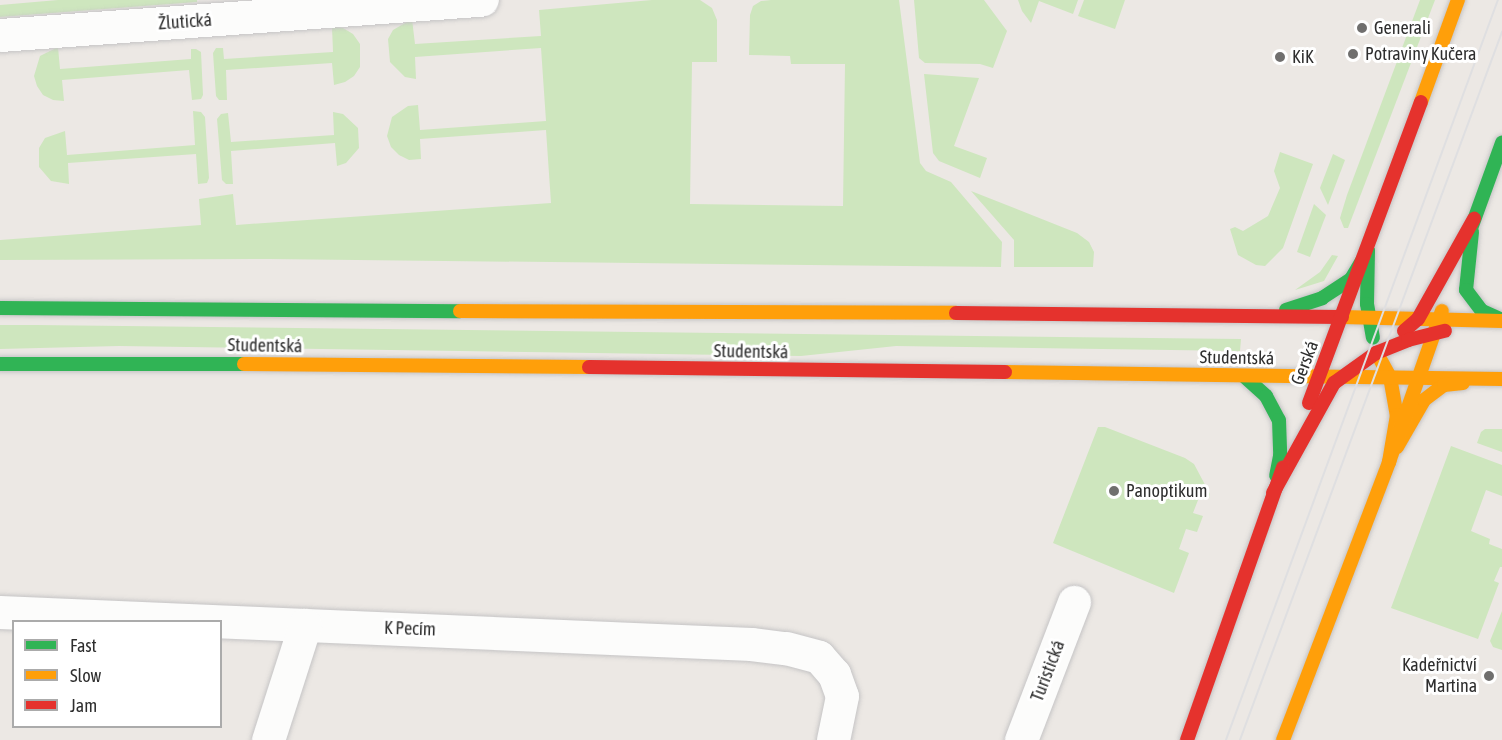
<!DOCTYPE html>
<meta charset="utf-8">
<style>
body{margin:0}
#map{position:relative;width:1502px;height:740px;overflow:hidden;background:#ece8e4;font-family:"Asap Condensed",sans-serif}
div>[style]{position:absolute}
.green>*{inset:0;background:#cee6be}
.roads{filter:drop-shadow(0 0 2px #c5c4c5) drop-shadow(0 0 2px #c5c4c5)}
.street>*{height:33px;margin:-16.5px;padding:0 16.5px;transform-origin:16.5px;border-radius:16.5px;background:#fcfcfb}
.fast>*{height:14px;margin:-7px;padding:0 7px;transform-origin:7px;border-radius:7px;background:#30b455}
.slow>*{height:14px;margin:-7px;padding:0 7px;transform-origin:7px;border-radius:7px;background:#ff9f0a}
.jam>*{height:14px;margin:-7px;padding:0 7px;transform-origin:7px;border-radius:7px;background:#e5322d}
.tram>*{height:1.5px;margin:-0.75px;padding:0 0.75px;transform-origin:0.75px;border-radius:0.75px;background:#dfdfe1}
.dots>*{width:16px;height:16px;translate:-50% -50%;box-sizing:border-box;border:3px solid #fff;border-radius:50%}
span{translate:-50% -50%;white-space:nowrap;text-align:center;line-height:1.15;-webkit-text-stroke:6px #fff;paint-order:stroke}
.street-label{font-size:18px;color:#2e2e2e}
.poi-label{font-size:18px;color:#2e2e2e}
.left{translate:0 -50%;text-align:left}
.right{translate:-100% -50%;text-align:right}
.legend{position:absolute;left:12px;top:620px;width:210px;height:108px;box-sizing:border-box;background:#fff;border:2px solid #ababab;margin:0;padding:8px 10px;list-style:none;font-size:18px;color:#2e2e2e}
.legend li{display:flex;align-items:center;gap:12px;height:30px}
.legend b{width:30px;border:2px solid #ababab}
</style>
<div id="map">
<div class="green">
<div style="clip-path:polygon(58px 0,197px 0,197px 2px,0 17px,0 5px)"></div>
<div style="clip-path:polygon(652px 0,700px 0,712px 8px,717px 20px,717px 62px,692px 62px,690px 204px,843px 206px,845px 64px,791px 64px,790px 56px,749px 55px,750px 15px,753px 6px,761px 1px,771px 0,899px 0,920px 163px,926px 171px,951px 182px,1002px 242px,1001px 267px,269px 259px,0 260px,0 240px,201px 225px,199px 199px,233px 194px,236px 225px,551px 203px,546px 130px,420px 139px,421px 159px,409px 160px,399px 155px,391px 147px,387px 136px,392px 117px,408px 106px,418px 105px,420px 130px,546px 121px,541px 48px,415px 57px,416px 79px,405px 77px,390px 62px,388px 39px,393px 30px,412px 19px,415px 44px,541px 36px,539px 10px)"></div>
<div style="clip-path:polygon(914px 0,984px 0,1007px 31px,993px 68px,980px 64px,925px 63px,919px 58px)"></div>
<div style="clip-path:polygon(1018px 0,1078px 0,1073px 14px,1039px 1px,1031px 23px,1022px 11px)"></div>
<div style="clip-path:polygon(1084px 0,1125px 0,1115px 29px,1078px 16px)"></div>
<div style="clip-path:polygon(1420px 0,1435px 0,1348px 228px,1344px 228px,1340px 218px,1347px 195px)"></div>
<div style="clip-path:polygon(332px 27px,343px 28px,353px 34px,360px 44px,360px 67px,354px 76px,345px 82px,334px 85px,332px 63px,226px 70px,227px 100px,219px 100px,216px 96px,213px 53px,216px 48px,223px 48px,224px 59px,333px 52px)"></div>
<div style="clip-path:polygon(58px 47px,60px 69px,191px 59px,191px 49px,196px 49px,201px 52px,203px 95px,201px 99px,192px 100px,189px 70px,62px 80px,64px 101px,53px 100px,43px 95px,37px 86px,34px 76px,40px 56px)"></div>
<div style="clip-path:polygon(924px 74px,979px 78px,954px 146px,987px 158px,980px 178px,939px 161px,933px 153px)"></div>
<div style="clip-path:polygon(193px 111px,201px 112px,205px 117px,209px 178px,207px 183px,198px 184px,196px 154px,68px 163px,69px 184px,51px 181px,39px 167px,39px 148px,45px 138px,65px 131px,67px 155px,195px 145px)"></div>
<div style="clip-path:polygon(333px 112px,343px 114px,358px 128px,359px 148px,346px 163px,337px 166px,335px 143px,231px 151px,233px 184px,226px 184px,222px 180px,217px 119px,221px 114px,228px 113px,231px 142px,334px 135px)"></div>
<div style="clip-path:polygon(1280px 152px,1313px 164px,1283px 248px,1265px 266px,1256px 265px,1238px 255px,1230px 229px,1235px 227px,1243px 231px,1268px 216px,1280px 188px,1274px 171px)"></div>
<div style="clip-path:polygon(1333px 154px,1345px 160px,1328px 205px,1320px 188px)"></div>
<div style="clip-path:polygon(971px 191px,1077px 233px,1089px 242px,1094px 252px,1093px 267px,1014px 267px,1014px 240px)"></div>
<div style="clip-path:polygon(1314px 204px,1326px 215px,1310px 257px,1297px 252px)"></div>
<div style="clip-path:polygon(1332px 255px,1338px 256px,1324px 281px,1295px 290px,1320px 272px)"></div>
<div style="clip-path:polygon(0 325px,36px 325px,1241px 339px,1240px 351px,896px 346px,801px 356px,119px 346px,0 349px)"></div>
<div style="clip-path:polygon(1098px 427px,1105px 427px,1185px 458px,1194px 464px,1210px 494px,1209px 498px,1200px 495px,1193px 513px,1203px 516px,1197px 532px,1186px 529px,1179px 549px,1189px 553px,1174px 593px,1053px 543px)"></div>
<div style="clip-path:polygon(1485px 429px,1502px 429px,1502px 452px,1477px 443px,1481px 432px)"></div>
<div style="clip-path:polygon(1451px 446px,1502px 465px,1502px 496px,1486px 490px,1471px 531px,1490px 539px,1489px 544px,1502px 549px,1502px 567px,1500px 567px,1494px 581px,1499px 583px,1478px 639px,1391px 608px)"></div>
<div style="clip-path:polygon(1502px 611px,1502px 650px,1493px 647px,1490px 641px)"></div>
</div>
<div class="roads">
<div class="street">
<div style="left:0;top:35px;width:483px;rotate:-4.2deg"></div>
<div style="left:0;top:612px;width:752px;rotate:2.44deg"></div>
<div style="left:751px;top:644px;width:35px;rotate:7deg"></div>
<div style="left:786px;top:648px;width:34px;rotate:15deg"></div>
<div style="left:819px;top:657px;width:23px;rotate:49deg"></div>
<div style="left:834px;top:674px;width:23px;rotate:70deg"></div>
<div style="left:842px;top:696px;width:45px;rotate:101.6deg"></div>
<div style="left:268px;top:740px;width:121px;rotate:-72.2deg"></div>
<div style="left:1021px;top:740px;width:148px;rotate:-69deg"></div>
</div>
<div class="fast">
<div style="left:1472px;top:232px;width:58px;rotate:95.9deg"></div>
<div style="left:1466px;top:290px;width:26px;rotate:53deg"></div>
<div style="left:1482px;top:311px;width:22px;rotate:24deg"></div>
<div style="left:1465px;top:245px;width:109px;rotate:-70.1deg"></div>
<div style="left:1368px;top:251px;width:53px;rotate:91.1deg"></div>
<div style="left:1367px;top:304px;width:34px;rotate:80deg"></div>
<div style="left:0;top:308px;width:460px;rotate:0.4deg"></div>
<div style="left:1286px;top:310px;width:38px;rotate:-18deg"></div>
<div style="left:1322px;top:298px;width:35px;rotate:-33deg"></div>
<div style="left:1351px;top:279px;width:33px;rotate:-59deg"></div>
<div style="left:0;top:364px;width:244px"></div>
<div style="left:1245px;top:377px;width:28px;rotate:42deg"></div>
<div style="left:1266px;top:396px;width:27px;rotate:62deg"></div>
<div style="left:1279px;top:420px;width:36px;rotate:88deg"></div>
<div style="left:1280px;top:456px;width:20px;rotate:101deg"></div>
</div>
<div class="slow">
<div style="left:1421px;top:102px;width:109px;rotate:-70.1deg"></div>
<div style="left:460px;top:311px;width:496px;rotate:0.2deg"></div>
<div style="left:1342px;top:317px;width:160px;rotate:1.4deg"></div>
<div style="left:1380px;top:359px;width:21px;rotate:61deg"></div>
<div style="left:1390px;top:377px;width:39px;rotate:80deg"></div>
<div style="left:1397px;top:415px;width:48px;rotate:99.7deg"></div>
<div style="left:244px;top:364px;width:345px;rotate:0.5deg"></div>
<div style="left:1005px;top:372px;width:497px;rotate:0.8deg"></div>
<div style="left:1397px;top:447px;width:54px;rotate:-60.1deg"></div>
<div style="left:1424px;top:400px;width:25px;rotate:-37deg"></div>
<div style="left:1444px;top:385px;width:19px;rotate:-6deg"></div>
<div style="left:1283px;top:740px;width:298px;rotate:-69.1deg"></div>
<div style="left:1389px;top:462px;width:160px;rotate:-70.7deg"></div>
</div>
<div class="jam">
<div style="left:956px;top:313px;width:386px;rotate:0.6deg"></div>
<div style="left:1404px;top:331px;width:18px;rotate:-41deg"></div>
<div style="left:1418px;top:319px;width:115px;rotate:-60.8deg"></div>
<div style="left:589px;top:367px;width:416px;rotate:0.7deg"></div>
<div style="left:1309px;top:403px;width:321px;rotate:-69.6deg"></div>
<div style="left:1273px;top:493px;width:126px;rotate:-61deg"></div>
<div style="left:1334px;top:383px;width:52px;rotate:-35.5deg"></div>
<div style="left:1376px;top:353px;width:35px;rotate:-22deg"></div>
<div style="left:1408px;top:340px;width:38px;rotate:-14deg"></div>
<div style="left:1187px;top:740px;width:289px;rotate:-70.6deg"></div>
</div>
</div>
<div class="tram">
<div style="left:1226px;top:740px;width:788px;rotate:-69.82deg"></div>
<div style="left:1240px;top:740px;width:755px;rotate:-69.69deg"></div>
</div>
<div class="dots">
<div style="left:1362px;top:28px;background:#706f6e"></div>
<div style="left:1353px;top:54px;background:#706f6e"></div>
<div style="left:1280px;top:57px;background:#706f6e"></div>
<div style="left:1114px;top:491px;background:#706f6e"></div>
<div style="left:1489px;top:676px;background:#706f6e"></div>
</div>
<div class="street-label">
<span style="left:185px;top:22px;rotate:-4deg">Žlutická</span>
<span style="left:265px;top:346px;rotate:1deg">Studentská</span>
<span style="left:751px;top:352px;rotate:1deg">Studentská</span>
<span style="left:1237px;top:358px;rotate:1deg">Studentská</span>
<span style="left:1305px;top:363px;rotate:-69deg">Gerská</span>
<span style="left:410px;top:629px;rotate:2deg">K Pecím</span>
<span style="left:1048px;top:671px;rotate:-69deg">Turistická</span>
</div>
<div class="poi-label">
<span class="left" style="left:1374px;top:28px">Generali</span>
<span class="left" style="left:1365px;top:54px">Potraviny Kučera</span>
<span class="left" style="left:1292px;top:57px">KiK</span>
<span class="left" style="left:1126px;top:491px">Panoptikum</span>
<span class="right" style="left:1477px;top:676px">Kadeřnictví<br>Martina</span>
</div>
<ul class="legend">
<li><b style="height:8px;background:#30b455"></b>Fast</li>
<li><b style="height:8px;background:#ff9f0a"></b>Slow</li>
<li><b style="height:8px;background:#e5322d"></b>Jam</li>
</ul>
</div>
